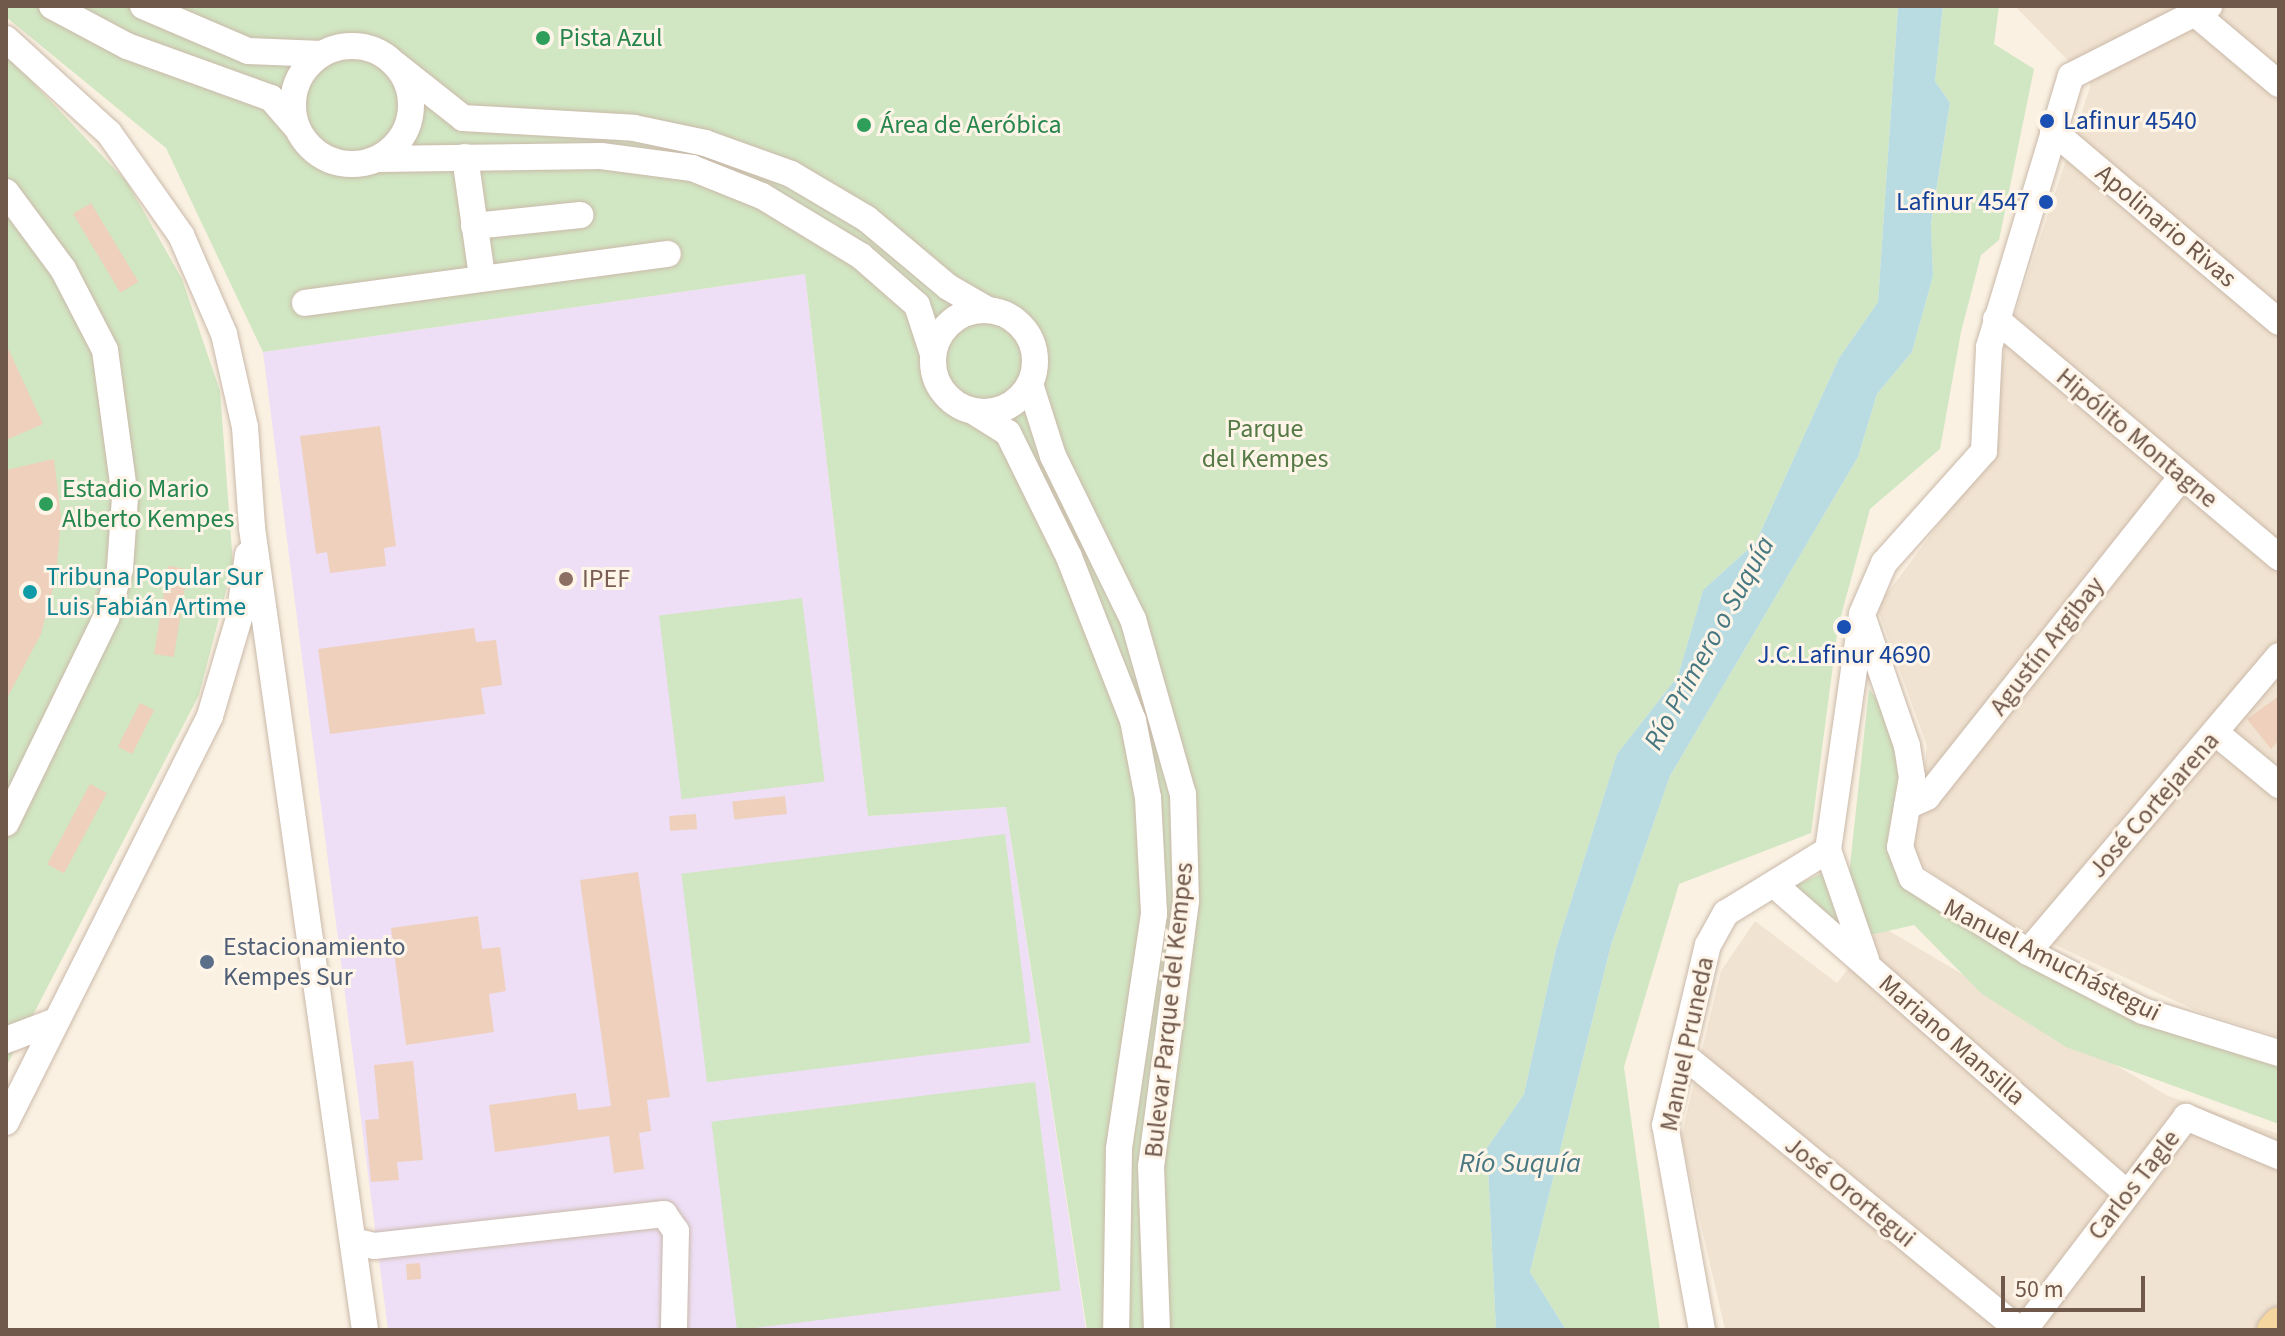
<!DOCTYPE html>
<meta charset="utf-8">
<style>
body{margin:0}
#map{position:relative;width:2285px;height:1336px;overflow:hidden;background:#faf1e2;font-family:"Source Sans 3",sans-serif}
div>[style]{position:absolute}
.residential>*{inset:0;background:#f1e3d1}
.education>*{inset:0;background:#eedff6}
.green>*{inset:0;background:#d1e6c2;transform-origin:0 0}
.water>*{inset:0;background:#b9dce2}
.building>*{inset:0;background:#eed0bc;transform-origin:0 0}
.roads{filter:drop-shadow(0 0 2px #cab9aa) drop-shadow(0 0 2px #cab9aa)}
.minor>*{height:26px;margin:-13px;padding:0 13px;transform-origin:13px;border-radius:13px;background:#fff}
.minor>.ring{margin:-13px;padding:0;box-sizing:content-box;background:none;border:26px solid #fff;border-radius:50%}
.major>*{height:32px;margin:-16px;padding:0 16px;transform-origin:16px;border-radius:16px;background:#f5d69f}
.dots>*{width:22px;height:22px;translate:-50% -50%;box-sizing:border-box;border:4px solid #fef5e8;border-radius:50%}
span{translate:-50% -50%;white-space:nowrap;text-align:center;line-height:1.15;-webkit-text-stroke:6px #fef5e8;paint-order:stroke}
.leisure-label{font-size:26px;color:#27864d}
.left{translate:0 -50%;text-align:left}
.transit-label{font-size:26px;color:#164399}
.right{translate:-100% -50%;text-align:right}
.street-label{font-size:26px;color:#70584b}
.park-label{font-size:26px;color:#557a46}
.culture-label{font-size:26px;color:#0d838f}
.education-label{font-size:26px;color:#785e54}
.service-label{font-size:26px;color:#4e5e75}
.water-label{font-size:28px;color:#477882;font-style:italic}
.frame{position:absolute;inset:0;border:8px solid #70584b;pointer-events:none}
.scale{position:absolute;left:2001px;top:1276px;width:144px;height:36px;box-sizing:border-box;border:4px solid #70584b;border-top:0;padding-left:10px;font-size:24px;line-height:28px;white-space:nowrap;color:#70584b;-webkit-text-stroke:6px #fef5e8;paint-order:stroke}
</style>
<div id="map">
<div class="residential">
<div style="clip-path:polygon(2015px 6px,2279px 6px,2279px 1037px,2197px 1011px,1997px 918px,1913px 859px,1927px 746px,1877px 607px,1986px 461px,2005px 345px,2091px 84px)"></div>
<div style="clip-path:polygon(1755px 921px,1837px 983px,1881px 926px,2168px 1096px,2279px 1134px,2279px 1330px,1725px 1330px,1681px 1137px,1721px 971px)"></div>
</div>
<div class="education">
<div style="clip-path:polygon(805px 274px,868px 816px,1006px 807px,1086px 1330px,388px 1330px,263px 352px)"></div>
</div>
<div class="green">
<div style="clip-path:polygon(6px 6px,1898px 6px,1878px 302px,1839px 358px,1756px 542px,1703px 590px,1678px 676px,1617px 754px,1556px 949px,1524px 1094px,1487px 1148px,1496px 1330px,1087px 1330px,1006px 807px,868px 816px,805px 274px,263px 352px,166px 148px,6px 17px)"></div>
<div style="clip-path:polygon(1943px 6px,1999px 6px,1994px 44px,2034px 69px,1999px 240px,1981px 255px,1961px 332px,1940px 449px,1870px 509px,1838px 627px,1811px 833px,1679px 884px,1624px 1067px,1660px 1330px,1566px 1330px,1530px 1272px,1611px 945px,1670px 776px,1858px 457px,1877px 394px,1912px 352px,1933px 276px,1931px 225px,1950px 103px,1935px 81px)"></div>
<div style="clip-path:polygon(6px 54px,127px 182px,182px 279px,220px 391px,233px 564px,199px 695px,6px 1067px)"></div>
<div style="left:802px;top:598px;width:185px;height:144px;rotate:83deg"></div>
<div style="clip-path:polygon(1869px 689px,1892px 718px,1900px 781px,1892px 835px,1927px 901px,2102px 1006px,2279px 1063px,2279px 1124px,2066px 1047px,1982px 994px,1914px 925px,1857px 938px,1847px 893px)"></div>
<div style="left:1005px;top:834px;width:210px;height:326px;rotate:83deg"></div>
<div style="clip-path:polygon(1831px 869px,1855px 948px,1789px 889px)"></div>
<div style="left:1035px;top:1082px;width:210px;height:326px;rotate:83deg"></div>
</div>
<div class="water">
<div style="clip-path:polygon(1898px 6px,1943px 6px,1935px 81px,1950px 103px,1931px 224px,1933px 276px,1912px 352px,1877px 394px,1858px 457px,1670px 776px,1611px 945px,1530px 1272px,1566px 1330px,1496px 1330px,1487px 1148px,1524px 1094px,1556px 949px,1617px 754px,1678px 676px,1703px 590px,1756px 542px,1839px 358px,1878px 302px)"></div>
</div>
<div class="building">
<div style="left:91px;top:203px;width:92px;height:21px;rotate:59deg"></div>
<div style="clip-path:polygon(6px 344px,43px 424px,6px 440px)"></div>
<div style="clip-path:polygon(380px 426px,396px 546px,384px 548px,386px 566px,330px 573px,327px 552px,316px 554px,300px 436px)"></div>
<div style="clip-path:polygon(54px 459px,61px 518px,56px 577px,41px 634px,6px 700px,6px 470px)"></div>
<div style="left:168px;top:566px;width:20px;height:89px;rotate:9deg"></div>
<div style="clip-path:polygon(474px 628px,476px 642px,496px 640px,502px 685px,481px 688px,485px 714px,330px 734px,318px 649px)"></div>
<div style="clip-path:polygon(2279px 696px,2279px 740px,2271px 749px,2247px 719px)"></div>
<div style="left:140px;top:703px;width:16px;height:49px;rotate:27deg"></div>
<div style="left:90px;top:784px;width:19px;height:91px;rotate:28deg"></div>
<div style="left:785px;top:796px;width:18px;height:53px;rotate:84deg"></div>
<div style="left:696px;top:814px;width:15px;height:27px;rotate:86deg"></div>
<div style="clip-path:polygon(638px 872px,670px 1097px,647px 1100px,651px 1131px,639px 1133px,644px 1169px,614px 1173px,609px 1136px,495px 1152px,489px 1105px,576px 1093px,578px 1110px,611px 1106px,580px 880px)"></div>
<div style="clip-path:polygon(478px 916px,482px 949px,500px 947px,506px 991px,489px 994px,494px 1032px,406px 1045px,391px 928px)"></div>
<div style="clip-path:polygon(413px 1061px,423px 1160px,397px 1162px,399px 1180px,371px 1182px,365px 1120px,379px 1119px,374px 1065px)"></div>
<div style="left:420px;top:1263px;width:16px;height:14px;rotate:86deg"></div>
</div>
<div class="roads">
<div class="minor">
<div style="left:52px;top:6px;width:85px;rotate:28.1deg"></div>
<div style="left:127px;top:46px;width:153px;rotate:19.9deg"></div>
<div style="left:271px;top:98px;width:38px;rotate:49deg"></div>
<div style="left:143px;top:6px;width:114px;rotate:23.2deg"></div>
<div style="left:248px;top:51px;width:74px;rotate:2.3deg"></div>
<div style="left:2197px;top:15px;width:107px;rotate:40.1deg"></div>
<div style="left:6px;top:39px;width:139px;rotate:42.4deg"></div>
<div style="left:109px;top:133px;width:125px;rotate:54.8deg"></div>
<div style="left:181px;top:235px;width:108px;rotate:66.5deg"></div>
<div style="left:224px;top:334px;width:95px;rotate:77.3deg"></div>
<div style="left:245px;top:427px;width:101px;rotate:86deg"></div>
<div style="left:252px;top:528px;width:810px;rotate:81.98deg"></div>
<div class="ring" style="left:293px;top:46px;width:92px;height:92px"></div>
<div style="left:396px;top:65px;width:85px;rotate:38.3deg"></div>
<div style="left:463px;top:118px;width:171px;rotate:3.3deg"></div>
<div style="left:634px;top:128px;width:73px;rotate:11.9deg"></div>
<div style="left:705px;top:143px;width:91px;rotate:19.8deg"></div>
<div style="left:791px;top:174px;width:88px;rotate:30.6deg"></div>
<div style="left:867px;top:219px;width:106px;rotate:40deg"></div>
<div style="left:948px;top:287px;width:44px;rotate:30.1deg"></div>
<div style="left:2053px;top:131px;width:296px;rotate:40.2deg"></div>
<div style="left:465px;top:157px;width:121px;rotate:81.9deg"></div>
<div style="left:378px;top:159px;width:223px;rotate:-0.8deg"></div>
<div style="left:601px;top:156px;width:92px;rotate:7.5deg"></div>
<div style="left:692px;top:168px;width:75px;rotate:21.8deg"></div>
<div style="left:762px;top:196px;width:116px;rotate:31.2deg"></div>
<div style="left:861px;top:256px;width:74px;rotate:41.2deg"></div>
<div style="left:917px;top:305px;width:52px;rotate:71.9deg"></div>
<div style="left:6px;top:192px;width:96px;rotate:53.5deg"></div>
<div style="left:63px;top:269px;width:91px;rotate:62.6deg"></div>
<div style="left:105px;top:350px;width:148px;rotate:82.3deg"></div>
<div style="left:125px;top:497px;width:72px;rotate:94deg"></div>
<div style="left:120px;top:569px;width:51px;rotate:105.9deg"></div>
<div style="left:106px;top:618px;width:228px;rotate:116deg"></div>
<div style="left:474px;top:226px;width:107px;rotate:-5.9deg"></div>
<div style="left:305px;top:303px;width:366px;rotate:-7.7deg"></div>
<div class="ring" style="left:933px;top:310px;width:76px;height:76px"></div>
<div style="left:1996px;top:319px;width:370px;rotate:40.1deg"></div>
<div style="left:1030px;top:384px;width:76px;rotate:72.3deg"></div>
<div style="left:1053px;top:456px;width:182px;rotate:63.9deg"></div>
<div style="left:1133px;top:619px;width:182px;rotate:74.1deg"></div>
<div style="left:1183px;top:794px;width:107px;rotate:88.4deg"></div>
<div style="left:1186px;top:901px;width:267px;rotate:97.5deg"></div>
<div style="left:1151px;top:1166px;width:164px;rotate:87.9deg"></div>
<div style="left:973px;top:411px;width:41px;rotate:32.2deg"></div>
<div style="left:1008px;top:433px;width:138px;rotate:63.8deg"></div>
<div style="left:1069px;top:557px;width:175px;rotate:68.6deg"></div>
<div style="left:1133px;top:720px;width:79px;rotate:79.1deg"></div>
<div style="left:1148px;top:798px;width:116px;rotate:87deg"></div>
<div style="left:1154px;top:914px;width:238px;rotate:98.5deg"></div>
<div style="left:1119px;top:1149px;width:181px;rotate:90.9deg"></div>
<div style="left:1864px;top:621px;width:132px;rotate:71deg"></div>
<div style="left:1907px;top:746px;width:31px;rotate:81deg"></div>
<div style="left:1912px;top:777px;width:71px;rotate:99.7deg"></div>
<div style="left:1900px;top:847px;width:33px;rotate:69deg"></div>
<div style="left:1912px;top:878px;width:138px;rotate:32.5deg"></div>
<div style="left:2028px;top:952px;width:129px;rotate:27.2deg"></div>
<div style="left:2143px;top:1011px;width:142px;rotate:17.2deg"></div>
<div style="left:2216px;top:733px;width:82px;rotate:39.5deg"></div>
<div style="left:1907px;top:806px;width:22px;rotate:-24deg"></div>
<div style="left:1927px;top:797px;width:410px;rotate:-51.5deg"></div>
<div style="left:1828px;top:850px;width:238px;rotate:-81.8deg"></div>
<div style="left:1862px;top:614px;width:56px;rotate:-66.7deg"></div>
<div style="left:1884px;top:563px;width:150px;rotate:-48.2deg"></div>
<div style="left:1984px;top:451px;width:104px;rotate:-87.2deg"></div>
<div style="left:1989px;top:347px;width:283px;rotate:-73.2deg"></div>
<div style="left:2071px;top:76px;width:155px;rotate:-26.9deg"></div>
<div style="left:1828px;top:850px;width:116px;rotate:70.9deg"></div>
<div style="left:1777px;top:887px;width:464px;rotate:41.2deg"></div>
<div style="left:2028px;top:952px;width:388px;rotate:-49.7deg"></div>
<div style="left:6px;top:1040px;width:53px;rotate:-20.8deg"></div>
<div style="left:1682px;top:1054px;width:436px;rotate:39.3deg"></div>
<div style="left:6px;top:1122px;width:454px;rotate:-63.3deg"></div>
<div style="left:210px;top:716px;width:102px;rotate:-73.5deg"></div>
<div style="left:239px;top:618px;width:64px;rotate:-81.9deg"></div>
<div style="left:358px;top:1242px;width:16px;rotate:14deg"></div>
<div style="left:374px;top:1246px;width:292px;rotate:-6.3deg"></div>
<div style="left:664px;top:1214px;width:21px;rotate:55deg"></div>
<div style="left:676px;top:1231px;width:99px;rotate:91.2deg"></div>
<div style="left:1702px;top:1330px;width:208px;rotate:-100.2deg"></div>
<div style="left:1665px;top:1125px;width:185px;rotate:-76.6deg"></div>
<div style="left:1708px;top:945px;width:37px;rotate:-61deg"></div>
<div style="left:1726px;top:913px;width:120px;rotate:-31.7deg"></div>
<div style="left:2024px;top:1330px;width:268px;rotate:-52.7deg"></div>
<div style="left:2186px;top:1117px;width:101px;rotate:22.8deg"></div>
</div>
<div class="major">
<div style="left:2273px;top:1330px;width:9px;rotate:-49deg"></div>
</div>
</div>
<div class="dots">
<div style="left:543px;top:38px;background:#2e9e5b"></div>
<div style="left:2047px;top:121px;background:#1a4fb4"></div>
<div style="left:864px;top:125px;background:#2e9e5b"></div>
<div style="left:2046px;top:202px;background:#1a4fb4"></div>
<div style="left:46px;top:504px;background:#2e9e5b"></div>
<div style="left:566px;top:579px;background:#8d6e63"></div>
<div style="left:30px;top:592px;background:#0f9aa8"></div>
<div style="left:1844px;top:627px;background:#1a4fb4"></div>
<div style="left:207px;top:962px;background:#5c6f8a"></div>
</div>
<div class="leisure-label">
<span class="left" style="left:559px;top:38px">Pista Azul</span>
<span class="left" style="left:880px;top:125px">Área de Aeróbica</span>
<span class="left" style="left:62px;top:504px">Estadio Mario<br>Alberto Kempes</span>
</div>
<div class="transit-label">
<span class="left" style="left:2063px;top:121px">Lafinur 4540</span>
<span class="right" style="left:2030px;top:202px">Lafinur 4547</span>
<span style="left:1844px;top:655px">J.C.Lafinur 4690</span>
</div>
<div class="street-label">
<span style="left:2166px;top:226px;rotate:40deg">Apolinario Rivas</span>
<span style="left:2137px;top:438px;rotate:40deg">Hipólito Montagne</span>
<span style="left:2047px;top:646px;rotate:-52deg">Agustín Argibay</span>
<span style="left:2154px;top:805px;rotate:-49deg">José Cortejarena</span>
<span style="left:2052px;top:960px;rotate:27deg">Manuel Amuchástegui</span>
<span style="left:1169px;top:1010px;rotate:-84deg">Bulevar Parque del Kempes</span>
<span style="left:1952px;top:1040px;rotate:41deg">Mariano Mansilla</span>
<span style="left:1687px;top:1044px;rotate:-78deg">Manuel Pruneda</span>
<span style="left:2134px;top:1185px;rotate:-52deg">Carlos Tagle</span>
<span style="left:1850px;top:1192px;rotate:39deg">José Orortegui</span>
</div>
<div class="park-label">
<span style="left:1265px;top:444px">Parque<br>del Kempes</span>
</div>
<div class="culture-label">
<span class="left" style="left:46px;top:592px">Tribuna Popular Sur<br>Luis Fabián Artime</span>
</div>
<div class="education-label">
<span class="left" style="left:582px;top:579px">IPEF</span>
</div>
<div class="service-label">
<span class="left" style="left:223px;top:962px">Estacionamiento<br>Kempes Sur</span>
</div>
<div class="water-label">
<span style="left:1709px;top:643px;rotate:-61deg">Río Primero o Suquía</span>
<span style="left:1520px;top:1163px">Río Suquía</span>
</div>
<div class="frame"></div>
<div class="scale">50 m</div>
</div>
